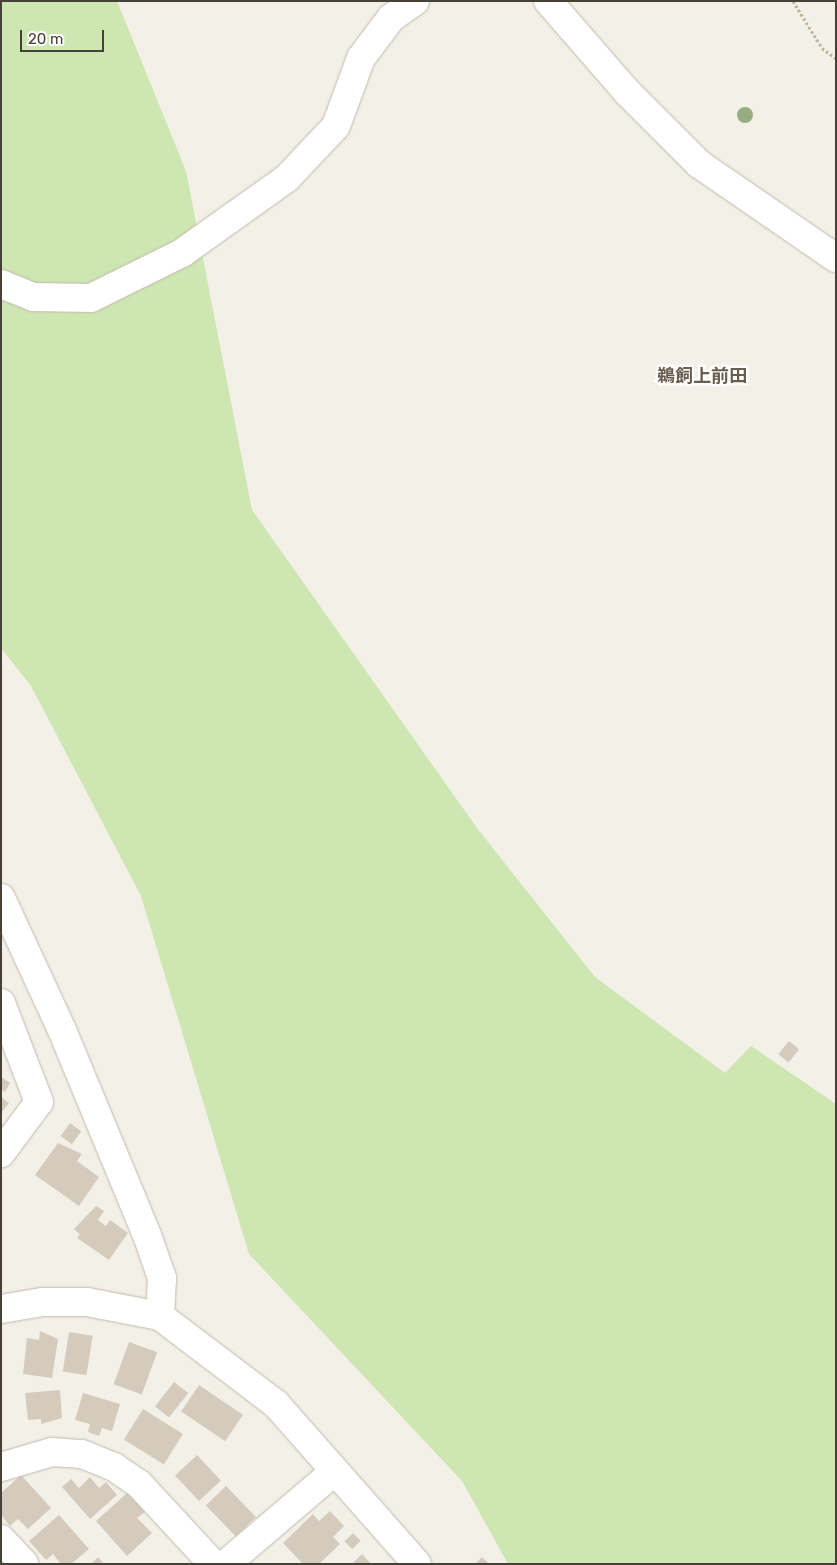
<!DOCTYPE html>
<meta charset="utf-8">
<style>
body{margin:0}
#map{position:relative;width:837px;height:1565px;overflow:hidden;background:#f3f0e8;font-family:Rubik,"Noto Sans JP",sans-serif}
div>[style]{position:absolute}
.green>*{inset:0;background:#cee6b2}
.building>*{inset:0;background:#d4cbbd;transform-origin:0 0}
.path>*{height:3px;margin-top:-1.5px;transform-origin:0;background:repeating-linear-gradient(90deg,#c0b39c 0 2.5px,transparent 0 5px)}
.roads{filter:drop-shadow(0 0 1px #c1baad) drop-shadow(0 0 1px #c1baad)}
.minor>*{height:28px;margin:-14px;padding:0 14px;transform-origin:14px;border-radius:14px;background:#fff}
.trees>*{width:16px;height:16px;margin:-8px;border-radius:50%;background:#95ad81}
span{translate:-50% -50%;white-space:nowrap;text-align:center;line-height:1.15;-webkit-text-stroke:4.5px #fff;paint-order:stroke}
.quarter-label{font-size:18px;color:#695e4e;font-weight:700}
.frame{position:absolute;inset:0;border:2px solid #464037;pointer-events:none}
.scale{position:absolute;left:20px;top:30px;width:84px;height:22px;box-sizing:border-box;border:2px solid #464037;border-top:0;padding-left:6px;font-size:15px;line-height:18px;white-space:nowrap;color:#464037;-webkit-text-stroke:4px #fff;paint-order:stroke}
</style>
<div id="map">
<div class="green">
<div style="clip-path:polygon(1px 1px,117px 1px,186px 171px,252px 510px,477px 828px,595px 977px,725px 1073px,751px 1046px,836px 1104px,836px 1564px,508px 1564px,462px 1481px,249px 1254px,141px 896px,31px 686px,1px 648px)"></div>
</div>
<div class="building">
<div style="left:789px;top:1041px;width:13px;height:17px;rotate:39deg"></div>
<div style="clip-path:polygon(1px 1077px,10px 1083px,5px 1092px,1px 1089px)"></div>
<div style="clip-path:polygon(1px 1097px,9px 1103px,1px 1113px)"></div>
<div style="left:70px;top:1123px;width:14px;height:16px;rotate:36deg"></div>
<div style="clip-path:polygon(58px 1143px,82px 1154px,77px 1161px,99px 1177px,79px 1206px,35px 1175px)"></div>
<div style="clip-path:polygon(96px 1206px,104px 1211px,98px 1220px,106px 1226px,110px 1220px,128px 1233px,109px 1260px,77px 1238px,80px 1234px,74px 1229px)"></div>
<div style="clip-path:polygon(40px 1331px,58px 1339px,52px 1378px,23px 1374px,27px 1338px,39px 1340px)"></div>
<div style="left:69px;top:1332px;width:24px;height:40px;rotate:9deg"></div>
<div style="left:129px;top:1342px;width:30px;height:45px;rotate:20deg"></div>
<div style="left:174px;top:1382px;width:18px;height:31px;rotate:38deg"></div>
<div style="left:199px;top:1385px;width:53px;height:32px;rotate:34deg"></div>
<div style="clip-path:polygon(60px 1390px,62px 1418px,41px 1424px,41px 1419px,28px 1420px,25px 1393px)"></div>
<div style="clip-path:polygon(83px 1393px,120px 1404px,112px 1431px,102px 1428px,99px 1436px,88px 1432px,90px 1424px,75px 1420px)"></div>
<div style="left:143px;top:1409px;width:47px;height:36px;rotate:32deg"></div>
<div style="left:197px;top:1455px;width:35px;height:30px;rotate:47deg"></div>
<div style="clip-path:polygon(21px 1475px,51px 1508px,28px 1529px,18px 1519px,10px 1526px,1px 1515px,1px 1493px)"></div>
<div style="clip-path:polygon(90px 1477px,99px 1488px,106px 1482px,117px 1495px,90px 1519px,62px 1487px,71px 1479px,79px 1488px)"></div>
<div style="left:226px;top:1486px;width:43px;height:28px;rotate:46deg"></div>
<div style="clip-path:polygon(127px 1493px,145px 1512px,137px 1518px,152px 1533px,127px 1556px,96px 1521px)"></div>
<div style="clip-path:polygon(330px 1511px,344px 1526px,333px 1537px,340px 1544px,319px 1564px,303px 1564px,283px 1543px,313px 1514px,319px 1521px)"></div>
<div style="clip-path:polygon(59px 1515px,89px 1549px,71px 1564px,61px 1564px,53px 1554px,46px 1560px,29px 1541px)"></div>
<div style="left:353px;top:1533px;width:11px;height:12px;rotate:45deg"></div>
<div style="clip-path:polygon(362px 1554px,371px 1564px,352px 1564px)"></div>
<div style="clip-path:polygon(98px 1557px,104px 1564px,91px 1564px)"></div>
<div style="clip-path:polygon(482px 1557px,489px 1564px,475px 1564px)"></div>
</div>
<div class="path">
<div style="left:793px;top:1px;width:55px;rotate:58.3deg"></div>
<div style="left:822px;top:48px;width:17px;rotate:36deg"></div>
</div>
<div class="roads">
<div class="minor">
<div style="left:548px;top:1px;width:121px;rotate:49deg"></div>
<div style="left:627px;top:92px;width:102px;rotate:45deg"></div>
<div style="left:699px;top:164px;width:166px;rotate:34.5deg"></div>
<div style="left:1px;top:284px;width:35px;rotate:22deg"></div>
<div style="left:34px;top:297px;width:57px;rotate:1deg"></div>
<div style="left:91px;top:298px;width:102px;rotate:-26.3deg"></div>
<div style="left:182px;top:253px;width:129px;rotate:-35.5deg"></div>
<div style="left:287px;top:178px;width:71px;rotate:-46.7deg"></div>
<div style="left:336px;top:126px;width:72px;rotate:-69.8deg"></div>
<div style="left:361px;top:58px;width:50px;rotate:-53.1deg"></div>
<div style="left:391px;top:18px;width:29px;rotate:-35deg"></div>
<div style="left:1px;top:898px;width:145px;rotate:65.2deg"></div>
<div style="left:62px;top:1030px;width:222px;rotate:67.5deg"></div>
<div style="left:147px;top:1235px;width:46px;rotate:70.8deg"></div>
<div style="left:162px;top:1278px;width:38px;rotate:93deg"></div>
<div style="left:1px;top:1003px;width:106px;rotate:69deg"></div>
<div style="left:39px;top:1102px;width:64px;rotate:126.7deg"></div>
<div style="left:1px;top:1309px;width:43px;rotate:-9.5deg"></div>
<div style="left:43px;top:1302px;width:44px"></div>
<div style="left:87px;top:1302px;width:74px;rotate:10.9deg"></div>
<div style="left:160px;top:1316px;width:146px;rotate:37.2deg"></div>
<div style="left:276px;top:1404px;width:213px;rotate:48.6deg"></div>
<div style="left:1px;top:1467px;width:53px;rotate:-16.4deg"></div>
<div style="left:52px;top:1452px;width:30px;rotate:4deg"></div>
<div style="left:82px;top:1454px;width:35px;rotate:22deg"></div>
<div style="left:114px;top:1467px;width:30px;rotate:34deg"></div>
<div style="left:139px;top:1484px;width:109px;rotate:47.2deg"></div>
<div style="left:1px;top:1539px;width:34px;rotate:47deg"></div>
<div style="left:226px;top:1564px;width:143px;rotate:-40.5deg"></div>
</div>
</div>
<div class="trees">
<div style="left:745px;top:115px"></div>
</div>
<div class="quarter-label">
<span style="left:702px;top:376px">鵜飼上前田</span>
</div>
<div class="frame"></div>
<div class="scale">20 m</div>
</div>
